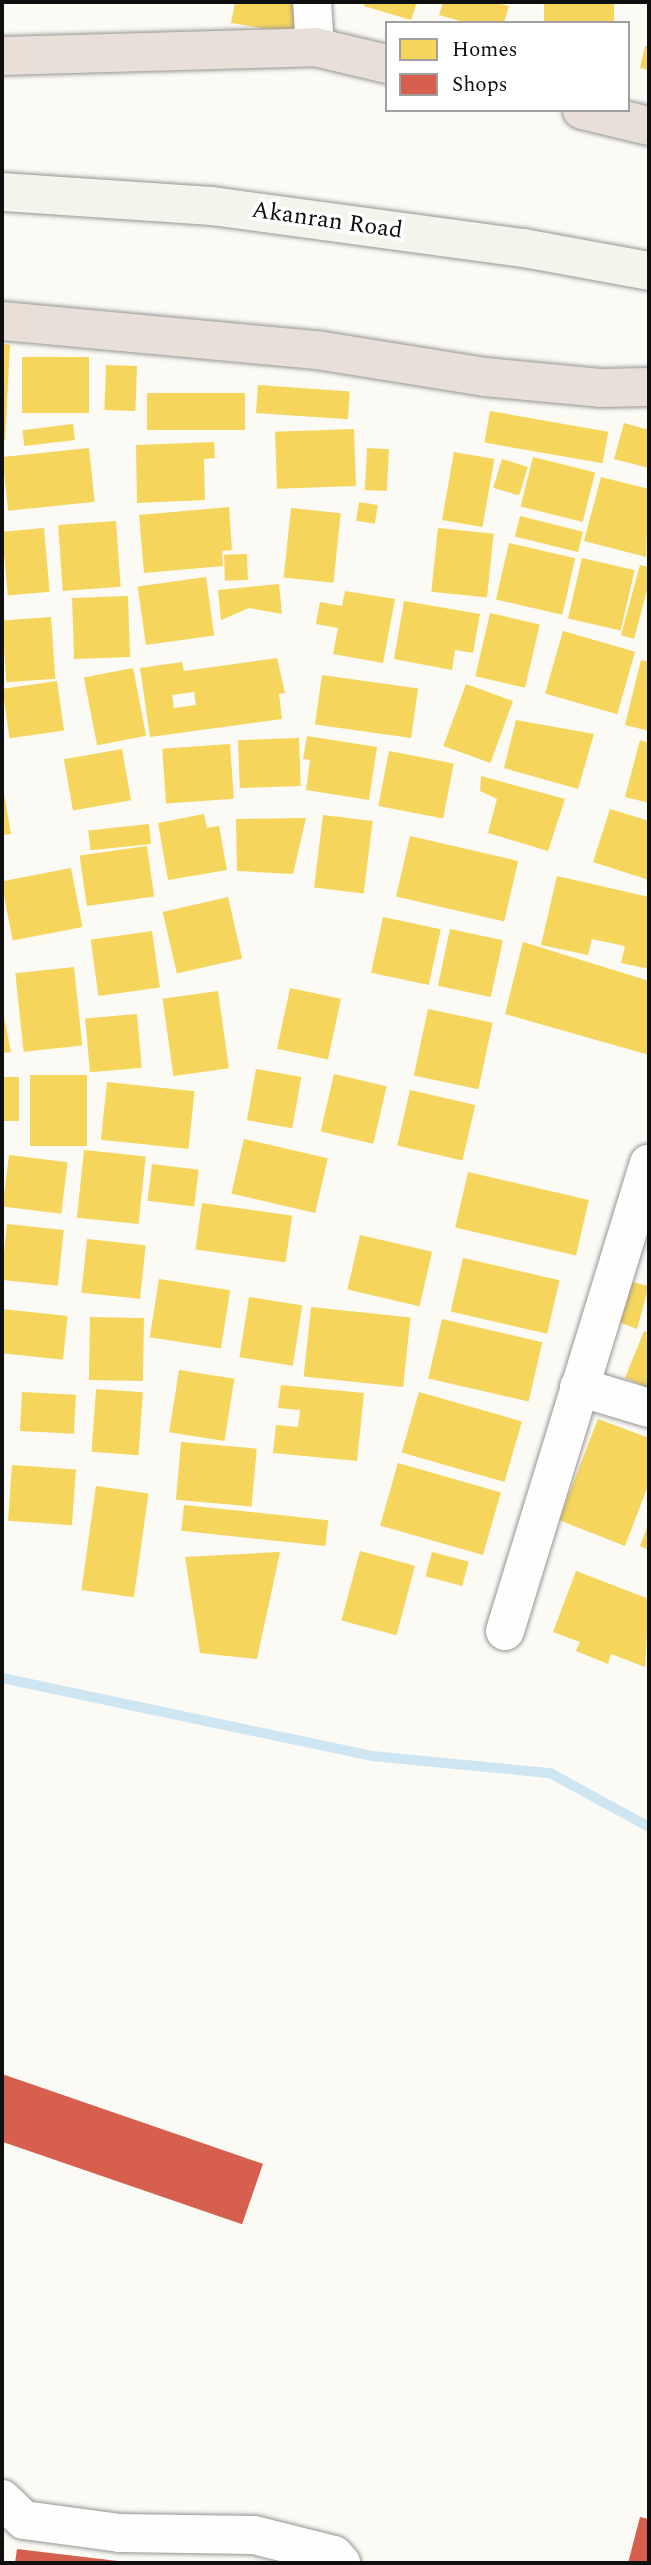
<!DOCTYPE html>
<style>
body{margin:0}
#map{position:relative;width:651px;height:2565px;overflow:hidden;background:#fbfaf5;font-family:Spectral,serif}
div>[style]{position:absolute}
.homes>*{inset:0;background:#f6d55c;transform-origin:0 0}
.shops>*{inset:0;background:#d6604d;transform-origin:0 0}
.stream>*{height:10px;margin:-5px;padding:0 5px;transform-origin:5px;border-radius:5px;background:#cee6f2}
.roads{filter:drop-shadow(0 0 2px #959593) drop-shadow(0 0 2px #959593)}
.minor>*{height:38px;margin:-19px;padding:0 19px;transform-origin:19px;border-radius:19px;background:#fefefe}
.secondary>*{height:38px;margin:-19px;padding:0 19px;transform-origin:19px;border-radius:19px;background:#f4f3ec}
.motorway>*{height:38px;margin:-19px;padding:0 19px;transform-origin:19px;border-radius:19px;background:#e8e0d8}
span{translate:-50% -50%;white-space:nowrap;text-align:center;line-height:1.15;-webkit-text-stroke:7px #fff;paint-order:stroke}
.street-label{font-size:24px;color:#0f0f0f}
.frame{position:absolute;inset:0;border:4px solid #0f0f0f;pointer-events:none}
.legend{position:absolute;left:385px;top:21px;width:245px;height:91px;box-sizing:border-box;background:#fff;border:2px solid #9f9f9f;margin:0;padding:9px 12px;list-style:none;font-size:21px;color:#0f0f0f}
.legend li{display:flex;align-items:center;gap:14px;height:35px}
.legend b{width:35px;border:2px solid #9f9f9f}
</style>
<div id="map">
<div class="homes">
<div style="clip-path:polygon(235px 2px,297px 2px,292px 33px,231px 23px)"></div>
<div style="clip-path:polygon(365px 2px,417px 2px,411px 20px,364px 6px)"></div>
<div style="clip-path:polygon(443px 2px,492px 2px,509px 6px,504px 23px,467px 23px,439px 15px)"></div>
<div style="left:544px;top:2px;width:70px;height:22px"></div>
<div style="clip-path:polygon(645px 46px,649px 47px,649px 70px,640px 68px)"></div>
<div style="clip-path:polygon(2px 344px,10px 345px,5px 440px,2px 440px)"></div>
<div style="left:89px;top:357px;width:56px;height:67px;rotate:90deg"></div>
<div style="left:106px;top:365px;width:31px;height:45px;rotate:2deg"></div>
<div style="left:258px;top:385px;width:92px;height:28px;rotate:4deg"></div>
<div style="left:147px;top:393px;width:98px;height:37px"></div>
<div style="left:490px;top:411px;width:120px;height:32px;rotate:10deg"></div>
<div style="clip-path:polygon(624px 423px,649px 430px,649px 468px,614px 459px)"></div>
<div style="left:73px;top:424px;width:16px;height:51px;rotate:83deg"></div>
<div style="left:354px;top:429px;width:57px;height:79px;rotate:88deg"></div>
<div style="clip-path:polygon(214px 442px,215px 458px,204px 459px,205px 500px,137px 503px,136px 445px)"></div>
<div style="left:89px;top:448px;width:54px;height:87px;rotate:84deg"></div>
<div style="left:367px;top:448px;width:22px;height:42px;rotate:3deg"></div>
<div style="left:454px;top:452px;width:41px;height:69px;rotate:10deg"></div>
<div style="left:533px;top:457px;width:64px;height:51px;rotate:14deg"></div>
<div style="left:502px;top:459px;width:27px;height:30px;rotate:17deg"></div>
<div style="clip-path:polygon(601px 477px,649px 489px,646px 557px,584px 541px)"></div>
<div style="left:359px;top:502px;width:19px;height:19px;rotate:9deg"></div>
<div style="clip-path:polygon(229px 507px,232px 550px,222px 551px,223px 566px,144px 573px,139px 515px)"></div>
<div style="left:291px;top:508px;width:50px;height:70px;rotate:6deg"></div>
<div style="left:520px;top:516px;width:65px;height:21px;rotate:14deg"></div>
<div style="left:116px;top:521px;width:66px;height:58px;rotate:86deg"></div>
<div style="left:44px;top:528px;width:64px;height:42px;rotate:85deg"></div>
<div style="left:438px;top:528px;width:56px;height:64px;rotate:6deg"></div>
<div style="left:509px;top:543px;width:68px;height:58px;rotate:13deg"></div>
<div style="left:247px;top:554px;width:26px;height:23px;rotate:88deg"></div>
<div style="left:582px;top:558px;width:54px;height:62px;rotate:13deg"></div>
<div style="clip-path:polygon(640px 565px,649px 567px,649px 583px,634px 639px,621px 635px)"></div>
<div style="left:206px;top:577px;width:59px;height:69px;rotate:82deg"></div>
<div style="clip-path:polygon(279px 584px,282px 614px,249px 608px,221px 620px,218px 590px)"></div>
<div style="clip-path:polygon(345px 591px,395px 599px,383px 663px,333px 654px,338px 628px,316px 624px,320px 602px,342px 606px)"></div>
<div style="left:128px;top:596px;width:61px;height:56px;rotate:88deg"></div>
<div style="clip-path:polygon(404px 601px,480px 614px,473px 653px,455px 650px,452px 670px,394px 659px)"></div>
<div style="left:490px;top:613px;width:51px;height:65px;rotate:13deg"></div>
<div style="left:51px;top:617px;width:62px;height:49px;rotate:86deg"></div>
<div style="left:563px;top:631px;width:75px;height:65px;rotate:16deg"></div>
<div style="clip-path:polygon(evenodd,277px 658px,285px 693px,279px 694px,282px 719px,150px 737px,140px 668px,182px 662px,184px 671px,277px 658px,194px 692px,196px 705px,174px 708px,172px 695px,194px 692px)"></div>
<div style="clip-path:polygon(641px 660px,649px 662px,649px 731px,625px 725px)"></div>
<div style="left:133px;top:668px;width:69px;height:50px;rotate:79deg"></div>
<div style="left:322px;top:675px;width:97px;height:50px;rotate:8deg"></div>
<div style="left:57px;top:681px;width:50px;height:55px;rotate:82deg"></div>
<div style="left:466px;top:684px;width:50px;height:66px;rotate:20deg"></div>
<div style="clip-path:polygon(516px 720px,594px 734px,578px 789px,504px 768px)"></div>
<div style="clip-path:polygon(307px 736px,377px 747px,369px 800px,306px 790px,310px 760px,303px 759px)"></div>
<div style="left:299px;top:738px;width:48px;height:61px;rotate:88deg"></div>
<div style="clip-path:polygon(640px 740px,649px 743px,649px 803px,625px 797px)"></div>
<div style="left:230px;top:744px;width:55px;height:68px;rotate:86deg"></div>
<div style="left:122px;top:749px;width:52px;height:59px;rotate:80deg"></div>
<div style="left:389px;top:751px;width:66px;height:56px;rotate:11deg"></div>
<div style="clip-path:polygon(481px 776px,565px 799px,548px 851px,488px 833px,497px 799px,480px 791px)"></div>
<div style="clip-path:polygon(2px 782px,11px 834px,2px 835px)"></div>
<div style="clip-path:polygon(610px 809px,649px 821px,649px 880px,593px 862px)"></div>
<div style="clip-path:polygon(204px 814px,207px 828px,219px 826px,227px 870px,168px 880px,158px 823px)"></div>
<div style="left:323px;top:815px;width:50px;height:73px;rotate:7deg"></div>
<div style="clip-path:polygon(306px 818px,293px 874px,237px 871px,236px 819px)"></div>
<div style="left:149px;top:824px;width:20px;height:61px;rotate:84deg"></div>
<div style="left:410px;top:836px;width:111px;height:62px;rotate:13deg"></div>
<div style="left:147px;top:846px;width:51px;height:68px;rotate:82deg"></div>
<div style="left:71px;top:868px;width:60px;height:71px;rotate:79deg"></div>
<div style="clip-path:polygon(557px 876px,649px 897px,649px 969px,621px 963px,625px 946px,592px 939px,588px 955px,541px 945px)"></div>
<div style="left:228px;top:897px;width:63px;height:67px;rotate:77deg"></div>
<div style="left:383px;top:917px;width:59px;height:57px;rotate:12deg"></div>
<div style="left:450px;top:929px;width:54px;height:58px;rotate:12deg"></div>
<div style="left:152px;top:931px;width:57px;height:62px;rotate:82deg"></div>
<div style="clip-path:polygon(523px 942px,649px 981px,649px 1055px,505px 1014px)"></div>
<div style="left:74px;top:967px;width:79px;height:59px;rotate:84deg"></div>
<div style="left:290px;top:988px;width:52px;height:62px;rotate:12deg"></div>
<div style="left:218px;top:991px;width:78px;height:56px;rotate:82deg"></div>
<div style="clip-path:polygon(2px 1007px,11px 1052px,2px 1053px)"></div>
<div style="left:428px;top:1009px;width:66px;height:68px;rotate:12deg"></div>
<div style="left:137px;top:1014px;width:54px;height:52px;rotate:85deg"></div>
<div style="left:256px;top:1069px;width:46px;height:52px;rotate:10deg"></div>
<div style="left:334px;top:1074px;width:54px;height:59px;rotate:13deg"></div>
<div style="left:30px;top:1075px;width:57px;height:71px"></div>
<div style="left:2px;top:1077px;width:17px;height:44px"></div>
<div style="left:107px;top:1082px;width:88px;height:58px;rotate:6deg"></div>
<div style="left:410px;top:1090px;width:67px;height:57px;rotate:13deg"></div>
<div style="left:244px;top:1139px;width:86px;height:56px;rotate:13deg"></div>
<div style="left:84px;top:1150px;width:62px;height:68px;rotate:6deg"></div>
<div style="left:9px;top:1155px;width:59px;height:52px;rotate:7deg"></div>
<div style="left:152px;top:1164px;width:47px;height:37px;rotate:7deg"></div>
<div style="left:468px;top:1172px;width:124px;height:57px;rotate:13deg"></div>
<div style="left:202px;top:1203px;width:91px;height:47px;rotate:8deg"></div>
<div style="left:7px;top:1224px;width:57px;height:56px;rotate:6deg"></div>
<div style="left:360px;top:1235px;width:74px;height:56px;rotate:13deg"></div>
<div style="left:87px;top:1239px;width:59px;height:54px;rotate:6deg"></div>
<div style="left:463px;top:1258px;width:99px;height:55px;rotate:13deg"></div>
<div style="left:159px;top:1279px;width:72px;height:59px;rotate:9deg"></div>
<div style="clip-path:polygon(627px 1281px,649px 1286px,637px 1329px,614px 1320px)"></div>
<div style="left:249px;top:1297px;width:54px;height:61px;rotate:9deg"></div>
<div style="left:311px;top:1307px;width:100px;height:70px;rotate:6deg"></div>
<div style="left:2px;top:1309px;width:66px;height:44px;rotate:6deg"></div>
<div style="left:90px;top:1317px;width:54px;height:63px;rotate:1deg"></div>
<div style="left:442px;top:1319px;width:103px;height:61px;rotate:13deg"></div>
<div style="clip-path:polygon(644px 1331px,649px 1333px,649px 1388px,625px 1378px)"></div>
<div style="left:179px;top:1370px;width:56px;height:63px;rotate:9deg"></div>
<div style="clip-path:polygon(281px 1385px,364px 1393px,357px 1461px,273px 1453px,276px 1425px,298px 1427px,300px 1410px,278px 1408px)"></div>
<div style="left:96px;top:1389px;width:47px;height:63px;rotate:4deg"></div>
<div style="left:22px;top:1392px;width:54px;height:39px;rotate:3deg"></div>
<div style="left:419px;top:1392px;width:107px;height:63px;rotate:16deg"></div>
<div style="clip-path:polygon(598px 1419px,649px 1438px,649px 1483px,625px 1546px,559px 1520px)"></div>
<div style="left:181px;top:1442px;width:76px;height:58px;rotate:5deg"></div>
<div style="left:398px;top:1463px;width:107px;height:65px;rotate:16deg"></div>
<div style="left:12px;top:1465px;width:64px;height:56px;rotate:4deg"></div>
<div style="left:96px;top:1486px;width:53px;height:105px;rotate:8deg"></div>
<div style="left:184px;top:1505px;width:145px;height:26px;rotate:6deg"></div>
<div style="clip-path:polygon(649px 1522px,649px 1550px,640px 1546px)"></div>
<div style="left:360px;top:1551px;width:57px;height:72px;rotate:15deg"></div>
<div style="clip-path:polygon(280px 1552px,257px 1659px,200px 1653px,185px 1557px)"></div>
<div style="left:432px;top:1552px;width:38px;height:25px;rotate:15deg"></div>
<div style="clip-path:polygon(576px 1571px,649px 1599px,645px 1667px,611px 1654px,608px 1664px,576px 1651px,580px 1642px,553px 1632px)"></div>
</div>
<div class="shops">
<div style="left:2px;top:2074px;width:276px;height:64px;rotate:19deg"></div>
<div style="clip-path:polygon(640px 2517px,649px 2519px,649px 2563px,628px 2563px)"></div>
<div style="clip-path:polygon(17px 2549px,126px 2562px,126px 2563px,15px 2563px)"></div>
</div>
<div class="stream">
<div style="left:2px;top:1678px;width:378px;rotate:11.9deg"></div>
<div style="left:372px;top:1756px;width:179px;rotate:5.5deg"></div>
<div style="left:550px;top:1773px;width:113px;rotate:28.6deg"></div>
</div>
<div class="roads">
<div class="minor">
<div style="left:312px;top:2px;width:45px;rotate:86.2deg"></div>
<div style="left:579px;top:1387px;width:73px;rotate:16.7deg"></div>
<div style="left:505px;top:1631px;width:489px;rotate:-72.9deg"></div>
<div style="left:2px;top:2499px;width:30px;rotate:44deg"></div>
<div style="left:24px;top:2520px;width:97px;rotate:7.7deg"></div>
<div style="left:120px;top:2533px;width:134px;rotate:0.9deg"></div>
<div style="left:254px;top:2535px;width:82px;rotate:14deg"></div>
<div style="left:334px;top:2555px;width:11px;rotate:49deg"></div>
</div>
<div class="secondary">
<div style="left:2px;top:192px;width:210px;rotate:3.8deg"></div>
<div style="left:212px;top:206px;width:315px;rotate:7.7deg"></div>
<div style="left:524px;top:248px;width:127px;rotate:10.4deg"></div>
</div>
<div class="motorway">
<div style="left:2px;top:56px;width:313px;rotate:-1.6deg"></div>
<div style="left:315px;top:47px;width:74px;rotate:13.3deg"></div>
<div style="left:582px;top:110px;width:69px;rotate:13.4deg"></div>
<div style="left:2px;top:321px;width:316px;rotate:5.3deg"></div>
<div style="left:317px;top:350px;width:170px;rotate:9.1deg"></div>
<div style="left:485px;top:377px;width:118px;rotate:5.4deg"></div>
<div style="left:602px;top:388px;width:47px;rotate:-1.2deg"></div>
</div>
</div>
<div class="street-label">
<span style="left:327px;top:221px;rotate:8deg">Akanran Road</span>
</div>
<div class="frame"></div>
<ul class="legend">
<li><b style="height:19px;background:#f6d55c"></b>Homes</li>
<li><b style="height:19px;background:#d6604d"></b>Shops</li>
</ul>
</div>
